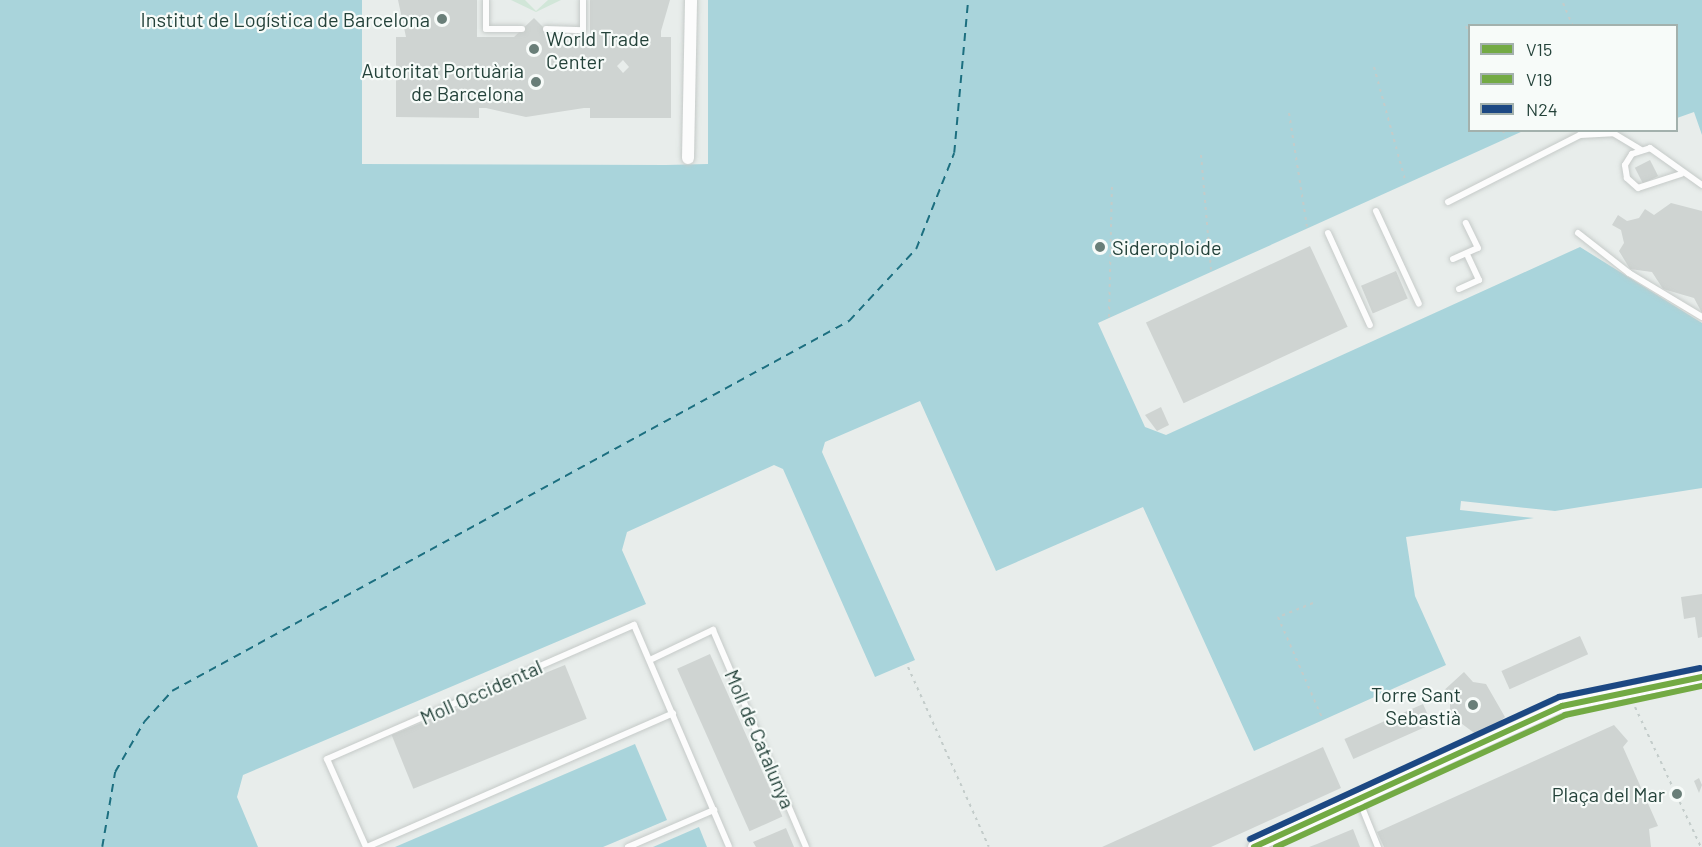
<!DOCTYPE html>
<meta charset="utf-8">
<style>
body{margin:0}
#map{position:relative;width:1702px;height:847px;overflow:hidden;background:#e8edeb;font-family:Barlow,sans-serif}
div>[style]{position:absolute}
.green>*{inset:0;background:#d1e6d8}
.water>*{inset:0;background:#a9d4db}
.ferry>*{height:1.5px;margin-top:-0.75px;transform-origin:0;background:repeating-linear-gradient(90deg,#1c6f80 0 8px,transparent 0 14px)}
.building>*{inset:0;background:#cfd4d2;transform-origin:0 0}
.path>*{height:2px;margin-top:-1px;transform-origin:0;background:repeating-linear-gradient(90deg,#c3ccca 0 3px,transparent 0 7.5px)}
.roads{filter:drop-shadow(0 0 2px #c5cac8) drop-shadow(0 0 2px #c5cac8)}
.lane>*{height:6px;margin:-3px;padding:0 3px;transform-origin:3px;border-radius:3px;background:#fcfcfc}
.street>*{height:12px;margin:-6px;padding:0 6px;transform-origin:6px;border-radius:6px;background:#fcfcfc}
.bus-1>*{height:6px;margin:-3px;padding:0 3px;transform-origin:3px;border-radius:3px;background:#73aa44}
.bus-2>*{height:6px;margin:-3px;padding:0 3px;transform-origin:3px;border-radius:3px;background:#73aa44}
.bus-3>*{height:6px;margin:-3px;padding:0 3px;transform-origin:3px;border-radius:3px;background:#1c4883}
.dots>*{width:16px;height:16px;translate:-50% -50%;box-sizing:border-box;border:3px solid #f7fbf9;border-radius:50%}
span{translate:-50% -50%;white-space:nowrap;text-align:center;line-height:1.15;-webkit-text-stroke:4.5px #f7fbf9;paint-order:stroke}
.poi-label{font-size:20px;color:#24423a}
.right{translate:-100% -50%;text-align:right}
.left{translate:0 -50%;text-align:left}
.street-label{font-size:20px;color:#24423a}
.legend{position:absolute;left:1468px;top:24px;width:210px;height:108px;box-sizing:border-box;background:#f7fbf9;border:2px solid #a3b1ad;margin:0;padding:8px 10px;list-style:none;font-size:18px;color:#24423a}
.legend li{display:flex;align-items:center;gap:12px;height:30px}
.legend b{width:30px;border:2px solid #a3b1ad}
</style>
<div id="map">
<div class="green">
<div style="clip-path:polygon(511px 0,525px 0,536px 11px,548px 0,561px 0,536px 12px)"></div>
</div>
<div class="water">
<div style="clip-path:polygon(0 0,362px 0,362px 164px,666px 165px,708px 164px,708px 0,1702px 0,1702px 135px,1694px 112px,1677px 118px,1676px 26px,1470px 26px,1470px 130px,1523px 131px,1098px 323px,1145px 427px,1166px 435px,1580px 247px,1702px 323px,1702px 488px,1555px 511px,1461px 501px,1460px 510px,1534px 518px,1406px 537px,1415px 596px,1446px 665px,1254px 751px,1143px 507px,996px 571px,920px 401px,825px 442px,822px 452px,915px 660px,875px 677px,783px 469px,774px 465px,627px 532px,622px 550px,646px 604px,243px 775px,237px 797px,258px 847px,0 847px)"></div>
<div style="clip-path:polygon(635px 744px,667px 820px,603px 847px,395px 847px)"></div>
<div style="clip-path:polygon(699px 827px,707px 847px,653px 847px)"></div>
</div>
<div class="ferry">
<div style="left:102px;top:847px;width:76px;rotate:-80.2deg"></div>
<div style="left:115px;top:772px;width:58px;rotate:-59.9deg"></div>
<div style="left:144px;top:722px;width:42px;rotate:-47.9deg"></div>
<div style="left:172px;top:691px;width:772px;rotate:-28.66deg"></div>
<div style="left:849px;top:321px;width:98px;rotate:-47.1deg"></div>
<div style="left:916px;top:249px;width:103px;rotate:-68.4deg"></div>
<div style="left:954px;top:153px;width:154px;rotate:-84.8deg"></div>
</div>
<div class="building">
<div style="clip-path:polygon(evenodd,398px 0,477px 0,477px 37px,514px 37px,534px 18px,553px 37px,590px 37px,590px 0,670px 0,661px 31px,661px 37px,671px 37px,671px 118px,590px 118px,590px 108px,584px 108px,526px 117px,486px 108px,479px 108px,479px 118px,396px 117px,396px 37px,406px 37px,398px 0,623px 60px,629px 67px,623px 73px,617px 66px,623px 60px)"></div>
<div style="left:1650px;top:160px;width:18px;height:17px;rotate:63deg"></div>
<div style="clip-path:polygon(1671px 203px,1702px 211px,1702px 313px,1694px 298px,1663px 289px,1652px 272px,1630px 269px,1619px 251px,1624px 243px,1621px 230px,1612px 225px,1618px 215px,1627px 221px,1639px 218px,1645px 209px,1654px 215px)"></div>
<div style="left:1310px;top:246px;width:89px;height:181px;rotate:65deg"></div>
<div style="left:1396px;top:271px;width:30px;height:38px;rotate:67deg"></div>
<div style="clip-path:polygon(1161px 407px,1169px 425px,1157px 431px,1145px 415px)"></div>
<div style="clip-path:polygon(1702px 594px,1702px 637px,1698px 638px,1695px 617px,1684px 619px,1681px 597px)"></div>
<div style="left:1580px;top:636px;width:20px;height:86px;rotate:66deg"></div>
<div style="left:710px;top:654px;width:178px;height:36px;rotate:66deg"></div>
<div style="left:565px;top:665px;width:58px;height:187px;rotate:68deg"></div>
<div style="clip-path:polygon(1464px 672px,1473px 682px,1486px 684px,1505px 717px,1481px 738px,1450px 715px,1450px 702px,1441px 693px)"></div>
<div style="left:1423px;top:704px;width:22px;height:86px;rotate:66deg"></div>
<div style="clip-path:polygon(1614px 725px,1628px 741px,1623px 747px,1658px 826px,1649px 829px,1651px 847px,1384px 847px,1377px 832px)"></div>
<div style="clip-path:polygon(1323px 747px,1341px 788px,1211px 847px,1102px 847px)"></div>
<div style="clip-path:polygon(1699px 778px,1702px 785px,1699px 793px,1694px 781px)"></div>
<div style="clip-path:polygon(786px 828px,794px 847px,756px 847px,753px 842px)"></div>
<div style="clip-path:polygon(1353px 829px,1360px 847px,1309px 847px,1317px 844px)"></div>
</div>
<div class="path">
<div style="left:1563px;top:3px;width:25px;rotate:67deg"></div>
<div style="left:1466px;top:26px;width:10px;rotate:66deg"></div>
<div style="left:1374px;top:67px;width:120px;rotate:74.6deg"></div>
<div style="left:1289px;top:113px;width:115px;rotate:81deg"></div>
<div style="left:1503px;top:130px;width:8px;rotate:76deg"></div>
<div style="left:1201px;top:155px;width:115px;rotate:85deg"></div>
<div style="left:1109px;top:317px;width:131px;rotate:-88.7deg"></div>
<div style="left:1313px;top:603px;width:38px;rotate:158deg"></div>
<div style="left:1278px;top:617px;width:112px;rotate:66.4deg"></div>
<div style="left:908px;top:667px;width:197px;rotate:65.8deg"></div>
<div style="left:1635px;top:707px;width:155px;rotate:64.8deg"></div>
</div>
<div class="roads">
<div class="lane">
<div style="left:486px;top:0;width:29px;rotate:90deg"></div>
<div style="left:486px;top:29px;width:36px"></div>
<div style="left:546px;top:29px;width:37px;rotate:2deg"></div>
<div style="left:583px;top:30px;width:30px;rotate:-90deg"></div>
<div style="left:1681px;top:174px;width:45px;rotate:162deg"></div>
<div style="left:1638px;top:188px;width:15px;rotate:-138deg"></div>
<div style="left:1627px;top:178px;width:13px;rotate:-99deg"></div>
<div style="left:1625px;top:165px;width:13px;rotate:-58deg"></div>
<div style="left:1632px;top:154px;width:19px;rotate:-18deg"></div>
<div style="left:1650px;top:148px;width:64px;rotate:35.4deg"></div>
<div style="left:1448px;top:202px;width:148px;rotate:-26.9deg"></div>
<div style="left:1580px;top:135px;width:33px;rotate:-3deg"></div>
<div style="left:1613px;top:133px;width:33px;rotate:31deg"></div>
<div style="left:1376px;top:211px;width:102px;rotate:65.2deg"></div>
<div style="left:1328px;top:233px;width:101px;rotate:65.5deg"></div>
<div style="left:1578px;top:233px;width:65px;rotate:38.1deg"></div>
<div style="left:1629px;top:273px;width:85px;rotate:31.1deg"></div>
<div style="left:1453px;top:259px;width:27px;rotate:-24deg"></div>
<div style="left:1478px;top:248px;width:28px;rotate:-116deg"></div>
<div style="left:1459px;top:289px;width:22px;rotate:-24deg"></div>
<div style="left:1479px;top:280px;width:26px;rotate:-115deg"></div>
<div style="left:650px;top:660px;width:70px;rotate:-25.5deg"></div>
<div style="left:713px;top:630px;width:236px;rotate:66.8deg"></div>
<div style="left:1359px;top:800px;width:51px;rotate:68deg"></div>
<div style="left:366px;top:847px;width:96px;rotate:-113.9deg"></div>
<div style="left:327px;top:759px;width:335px;rotate:-23.6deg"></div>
<div style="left:634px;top:625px;width:241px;rotate:66.8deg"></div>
<div style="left:367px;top:847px;width:334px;rotate:-23.6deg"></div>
<div style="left:628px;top:847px;width:94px;rotate:-23.3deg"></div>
</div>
<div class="street">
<div style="left:688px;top:158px;width:158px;rotate:-88.9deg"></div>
<div style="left:1254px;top:847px;width:339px;rotate:-24.6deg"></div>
<div style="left:1562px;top:706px;width:143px;rotate:-11.7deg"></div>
</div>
</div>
<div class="bus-1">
<div style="left:1254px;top:847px;width:339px;rotate:-24.6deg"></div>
<div style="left:1562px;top:706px;width:143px;rotate:-11.7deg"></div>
</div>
<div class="bus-2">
<div style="left:1276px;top:847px;width:318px;rotate:-24.5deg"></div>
<div style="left:1565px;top:715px;width:140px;rotate:-12deg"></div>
</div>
<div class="bus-3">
<div style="left:1250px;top:839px;width:340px;rotate:-24.7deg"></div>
<div style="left:1559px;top:697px;width:144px;rotate:-11.6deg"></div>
</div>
<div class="dots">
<div style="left:442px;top:19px;background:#697e78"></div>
<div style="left:534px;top:49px;background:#697e78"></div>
<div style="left:536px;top:82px;background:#697e78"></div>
<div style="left:1100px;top:247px;background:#697e78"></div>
<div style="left:1473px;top:705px;background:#697e78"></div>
<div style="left:1677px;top:794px;background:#697e78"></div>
</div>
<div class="poi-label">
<span class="right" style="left:430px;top:19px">Institut de Logística de Barcelona</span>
<span class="left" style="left:546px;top:50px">World Trade<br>Center</span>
<span class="right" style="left:524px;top:82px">Autoritat Portuària<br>de Barcelona</span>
<span class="left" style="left:1112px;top:247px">Sideroploide</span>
<span class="right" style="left:1461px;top:706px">Torre Sant<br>Sebastià</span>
<span class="right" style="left:1665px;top:794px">Plaça del Mar</span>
</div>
<div class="street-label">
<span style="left:481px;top:692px;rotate:-24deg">Moll Occidental</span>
<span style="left:760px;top:739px;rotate:67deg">Moll de Catalunya</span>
</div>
<ul class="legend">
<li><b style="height:8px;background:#73aa44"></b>V15</li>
<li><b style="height:8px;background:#73aa44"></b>V19</li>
<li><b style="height:8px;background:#1c4883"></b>N24</li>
</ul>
</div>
